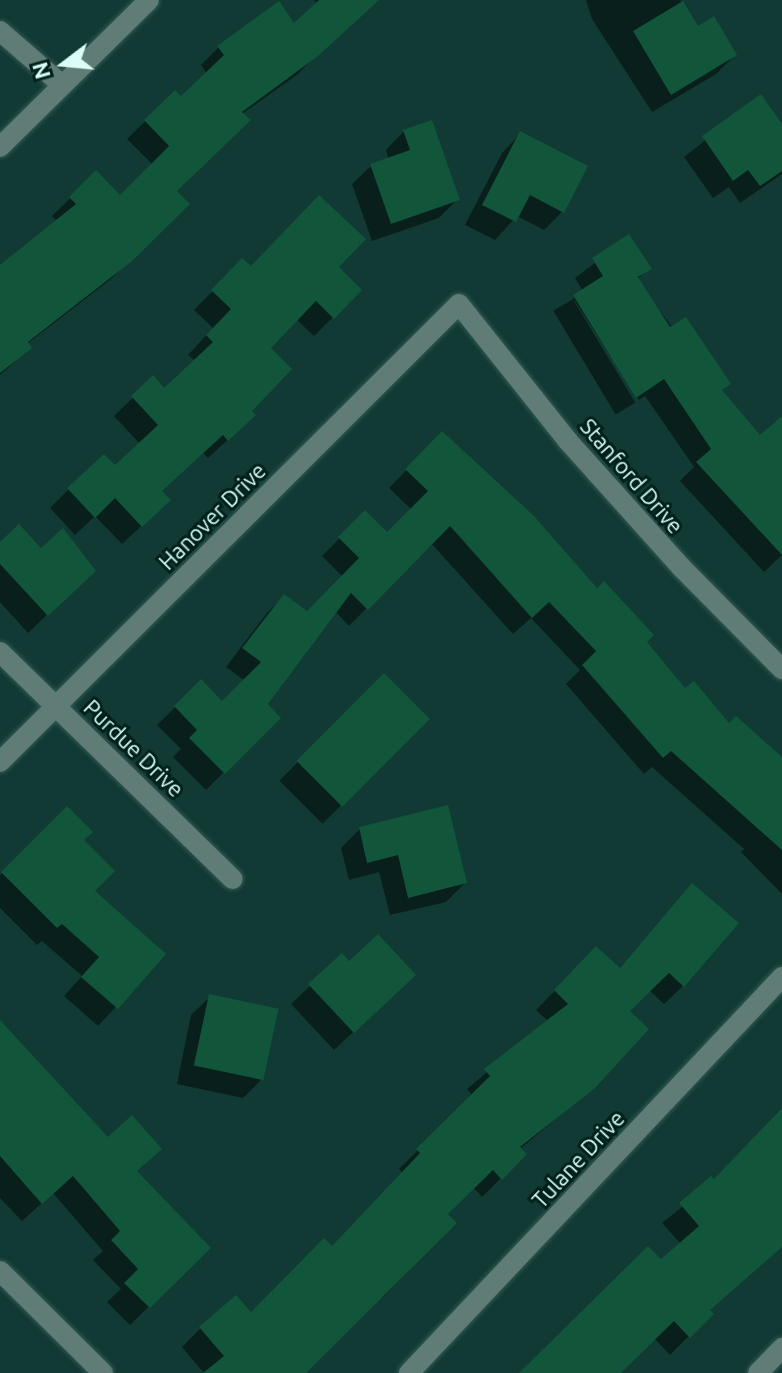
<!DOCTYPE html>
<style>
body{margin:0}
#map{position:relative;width:782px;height:1373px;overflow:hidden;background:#123a34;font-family:Ubuntu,sans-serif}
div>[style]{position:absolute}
.shadow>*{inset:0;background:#0007;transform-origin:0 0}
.building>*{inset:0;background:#11553a;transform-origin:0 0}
.roads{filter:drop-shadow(0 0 2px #325953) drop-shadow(0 0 2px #325953)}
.minor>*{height:20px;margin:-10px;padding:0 10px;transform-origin:10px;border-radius:10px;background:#5f7c77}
span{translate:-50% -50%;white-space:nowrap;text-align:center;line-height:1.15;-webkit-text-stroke:6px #00201c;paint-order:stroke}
.street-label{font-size:22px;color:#dafef7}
.north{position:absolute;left:24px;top:24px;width:80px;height:80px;-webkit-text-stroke:6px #00201c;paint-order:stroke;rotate:254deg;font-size:22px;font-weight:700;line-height:32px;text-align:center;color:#dafef7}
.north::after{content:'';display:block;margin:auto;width:28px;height:36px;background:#dafef7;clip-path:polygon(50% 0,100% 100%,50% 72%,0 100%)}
</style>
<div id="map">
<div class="shadow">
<div style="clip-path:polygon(314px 0,369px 0,298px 74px,242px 114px,175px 191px,187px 204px,111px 279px,27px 344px,30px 348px,0 375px,0 268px,57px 221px,52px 216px,96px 173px,120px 198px,153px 165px,127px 139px,175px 92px,181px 99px,207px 74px,201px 65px,219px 47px,294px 26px,318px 4px)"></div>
<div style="clip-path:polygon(586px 0,680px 0,697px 29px,735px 55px,716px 74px,652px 112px,592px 19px)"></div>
<div style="clip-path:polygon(761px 97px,782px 128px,782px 174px,740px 203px,729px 187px,713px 198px,684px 157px)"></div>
<div style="clip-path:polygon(404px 131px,458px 199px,439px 218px,372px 241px,352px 184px,371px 166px,389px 160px,386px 150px)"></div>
<div style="clip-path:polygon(520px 134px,562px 212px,544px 230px,517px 216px,495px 240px,465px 225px,502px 153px)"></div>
<div style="clip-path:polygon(629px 237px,649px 268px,637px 280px,720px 392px,760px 438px,782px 419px,782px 555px,764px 572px,680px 481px,694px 467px,645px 396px,639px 400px,573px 298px,583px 291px,575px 278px)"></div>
<div style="clip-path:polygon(242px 261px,250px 269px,336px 267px,360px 290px,314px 336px,296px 319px,268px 348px,249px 411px,235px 433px,208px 458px,203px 453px,160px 492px,149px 519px,122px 544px,95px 516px,75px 535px,50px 508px,69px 489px,115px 468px,141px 445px,114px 416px,153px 378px,163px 390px,195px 361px,188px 355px,213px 328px,194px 310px)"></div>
<div style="left:573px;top:299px;width:121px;height:23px;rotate:59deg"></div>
<div style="clip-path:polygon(442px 434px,644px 642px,685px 691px,782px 764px,782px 894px,741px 852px,744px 849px,652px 767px,644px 774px,566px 684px,580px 670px,531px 618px,513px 634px,431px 543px,349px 626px,335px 611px,265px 704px,278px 718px,206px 790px,173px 757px,181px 749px,157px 725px,197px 686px,222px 703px,245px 681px,226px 667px,266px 614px,284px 596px,307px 614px,343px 577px,322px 556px,365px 513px,387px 535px,412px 510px,389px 488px)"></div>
<div style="clip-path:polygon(0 544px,41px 551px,74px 589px,28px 633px,0 602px)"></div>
<div style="left:384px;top:676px;width:61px;height:148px;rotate:45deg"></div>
<div style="clip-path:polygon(67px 809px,82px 840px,92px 891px,164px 955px,98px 1026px,64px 996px,82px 976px,42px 941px,37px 945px,0 908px,0 875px)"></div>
<div style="clip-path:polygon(360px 829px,465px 883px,446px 902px,390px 915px,379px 872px,349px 880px,341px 848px)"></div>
<div style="clip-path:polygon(692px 886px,683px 986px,664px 1004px,649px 990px,628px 1011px,593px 1088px,520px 1149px,525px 1154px,482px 1197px,473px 1187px,446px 1214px,455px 1223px,382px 1298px,379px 1295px,303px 1373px,204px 1373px,182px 1347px,201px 1328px,250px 1315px,331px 1248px,403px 1173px,399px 1169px,473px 1096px,467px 1089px,548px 1021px,536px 1010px,578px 967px,618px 970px)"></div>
<div style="clip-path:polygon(342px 956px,395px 993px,334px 1050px,291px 1004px)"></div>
<div style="clip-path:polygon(210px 997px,262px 1079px,243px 1098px,177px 1084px,191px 1015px)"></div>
<div style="clip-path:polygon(0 1046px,208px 1248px,130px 1325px,107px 1302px,121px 1289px,93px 1260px,103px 1251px,53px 1193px,22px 1221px,0 1198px)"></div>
<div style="clip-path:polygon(782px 1111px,782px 1227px,708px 1311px,711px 1314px,670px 1355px,654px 1338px,617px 1373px,522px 1373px,681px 1244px,662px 1223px,713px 1182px)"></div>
</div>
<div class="building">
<div style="clip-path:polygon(319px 0,379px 0,318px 56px,242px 112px,251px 120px,177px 191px,190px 204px,132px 261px,28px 342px,32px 348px,0 373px,0 265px,76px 204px,69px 197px,96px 170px,120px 195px,169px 146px,144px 120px,175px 90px,181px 96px,224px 55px,217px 46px,279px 1px,294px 23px)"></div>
<div style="clip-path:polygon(683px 1px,698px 26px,714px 16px,737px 55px,671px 95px,633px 31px)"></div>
<div style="clip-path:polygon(761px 94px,782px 124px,782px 171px,760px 186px,748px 170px,733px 181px,702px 136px)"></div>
<div style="clip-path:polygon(432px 120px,460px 200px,391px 224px,370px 164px,410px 150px,403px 130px)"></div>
<div style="clip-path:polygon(520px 131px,588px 166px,564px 213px,530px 195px,516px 222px,482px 205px)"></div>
<div style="clip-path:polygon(319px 195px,366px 239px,339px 267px,362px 290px,334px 319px,316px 301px,271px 348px,292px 369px,252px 411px,256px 415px,228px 441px,223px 435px,162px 491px,171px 500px,142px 527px,115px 498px,95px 518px,67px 488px,104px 454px,115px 465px,158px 425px,131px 396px,153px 375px,164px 388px,213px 342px,206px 335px,231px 309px,211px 290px,242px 258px,251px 266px)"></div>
<div style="clip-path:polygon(629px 234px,652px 269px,638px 277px,670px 327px,686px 317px,731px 384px,722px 390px,760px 435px,782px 416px,782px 555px,696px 462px,711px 449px,664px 379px,636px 398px,573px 295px,603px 276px,592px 258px)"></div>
<div style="clip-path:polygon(442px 431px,534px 516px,597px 588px,604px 581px,654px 635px,647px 642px,685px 688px,694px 681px,729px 723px,736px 716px,782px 757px,782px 850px,671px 751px,663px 758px,582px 665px,596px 651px,549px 602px,532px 618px,450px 526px,368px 610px,351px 593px,268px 704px,281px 718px,225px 774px,189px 738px,197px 730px,174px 706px,201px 679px,222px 701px,261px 662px,242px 648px,284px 594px,307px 611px,359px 558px,338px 537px,365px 510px,387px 532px,428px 491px,405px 469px)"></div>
<div style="clip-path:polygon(19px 524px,41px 548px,63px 528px,96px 571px,48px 616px,0 564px,0 542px)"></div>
<div style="left:384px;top:673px;width:65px;height:124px;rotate:45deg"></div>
<div style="clip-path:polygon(448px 805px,467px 883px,408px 898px,398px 855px,367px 863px,359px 827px)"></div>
<div style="clip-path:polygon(67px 806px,93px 832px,84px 840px,115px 871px,95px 891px,166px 954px,118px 1009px,81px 977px,99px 957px,62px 924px,57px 928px,1px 872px)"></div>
<div style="clip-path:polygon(692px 883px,739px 923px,684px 987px,669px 973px,630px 1011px,649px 1029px,594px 1089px,520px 1147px,527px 1154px,502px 1180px,493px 1170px,448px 1214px,457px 1223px,306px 1373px,203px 1373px,224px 1356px,199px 1327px,236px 1295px,251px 1312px,324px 1238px,332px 1246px,420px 1153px,416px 1149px,490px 1076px,484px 1069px,568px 1004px,554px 990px,596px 946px,620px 968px)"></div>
<div style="clip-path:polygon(378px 934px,416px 975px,354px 1033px,308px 984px,342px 953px,349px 961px)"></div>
<div style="left:209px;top:994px;width:71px;height:73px;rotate:12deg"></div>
<div style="clip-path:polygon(0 1020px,108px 1137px,132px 1115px,162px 1149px,137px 1171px,211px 1248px,150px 1308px,124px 1283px,138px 1269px,111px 1240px,120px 1231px,73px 1176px,42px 1204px,0 1156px)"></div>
<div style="clip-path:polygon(782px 1108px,782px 1247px,710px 1310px,714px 1314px,690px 1338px,674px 1321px,621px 1373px,519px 1373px,648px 1246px,661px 1259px,699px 1226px,679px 1203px,711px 1176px,714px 1179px)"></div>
</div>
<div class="roads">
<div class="minor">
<div style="left:0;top:31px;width:81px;rotate:41deg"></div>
<div style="left:0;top:147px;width:209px;rotate:-44.6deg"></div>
<div style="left:0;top:652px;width:325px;rotate:44.3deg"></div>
<div style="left:0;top:762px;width:648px;rotate:-44.94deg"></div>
<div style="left:459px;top:304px;width:175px;rotate:51.5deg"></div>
<div style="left:568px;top:441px;width:169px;rotate:48.1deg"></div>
<div style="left:681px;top:567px;width:144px;rotate:45.3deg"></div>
<div style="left:0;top:1271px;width:145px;rotate:44.7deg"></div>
<div style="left:409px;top:1373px;width:544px;rotate:-46.71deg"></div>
<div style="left:758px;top:1373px;width:35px;rotate:-46deg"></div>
</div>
</div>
<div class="street-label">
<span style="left:632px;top:476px;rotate:49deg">Stanford Drive</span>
<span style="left:212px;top:516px;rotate:-45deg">Hanover Drive</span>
<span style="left:134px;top:748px;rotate:44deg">Purdue Drive</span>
<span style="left:578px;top:1159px;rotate:-47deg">Tulane Drive</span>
</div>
<div class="north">N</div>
</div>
